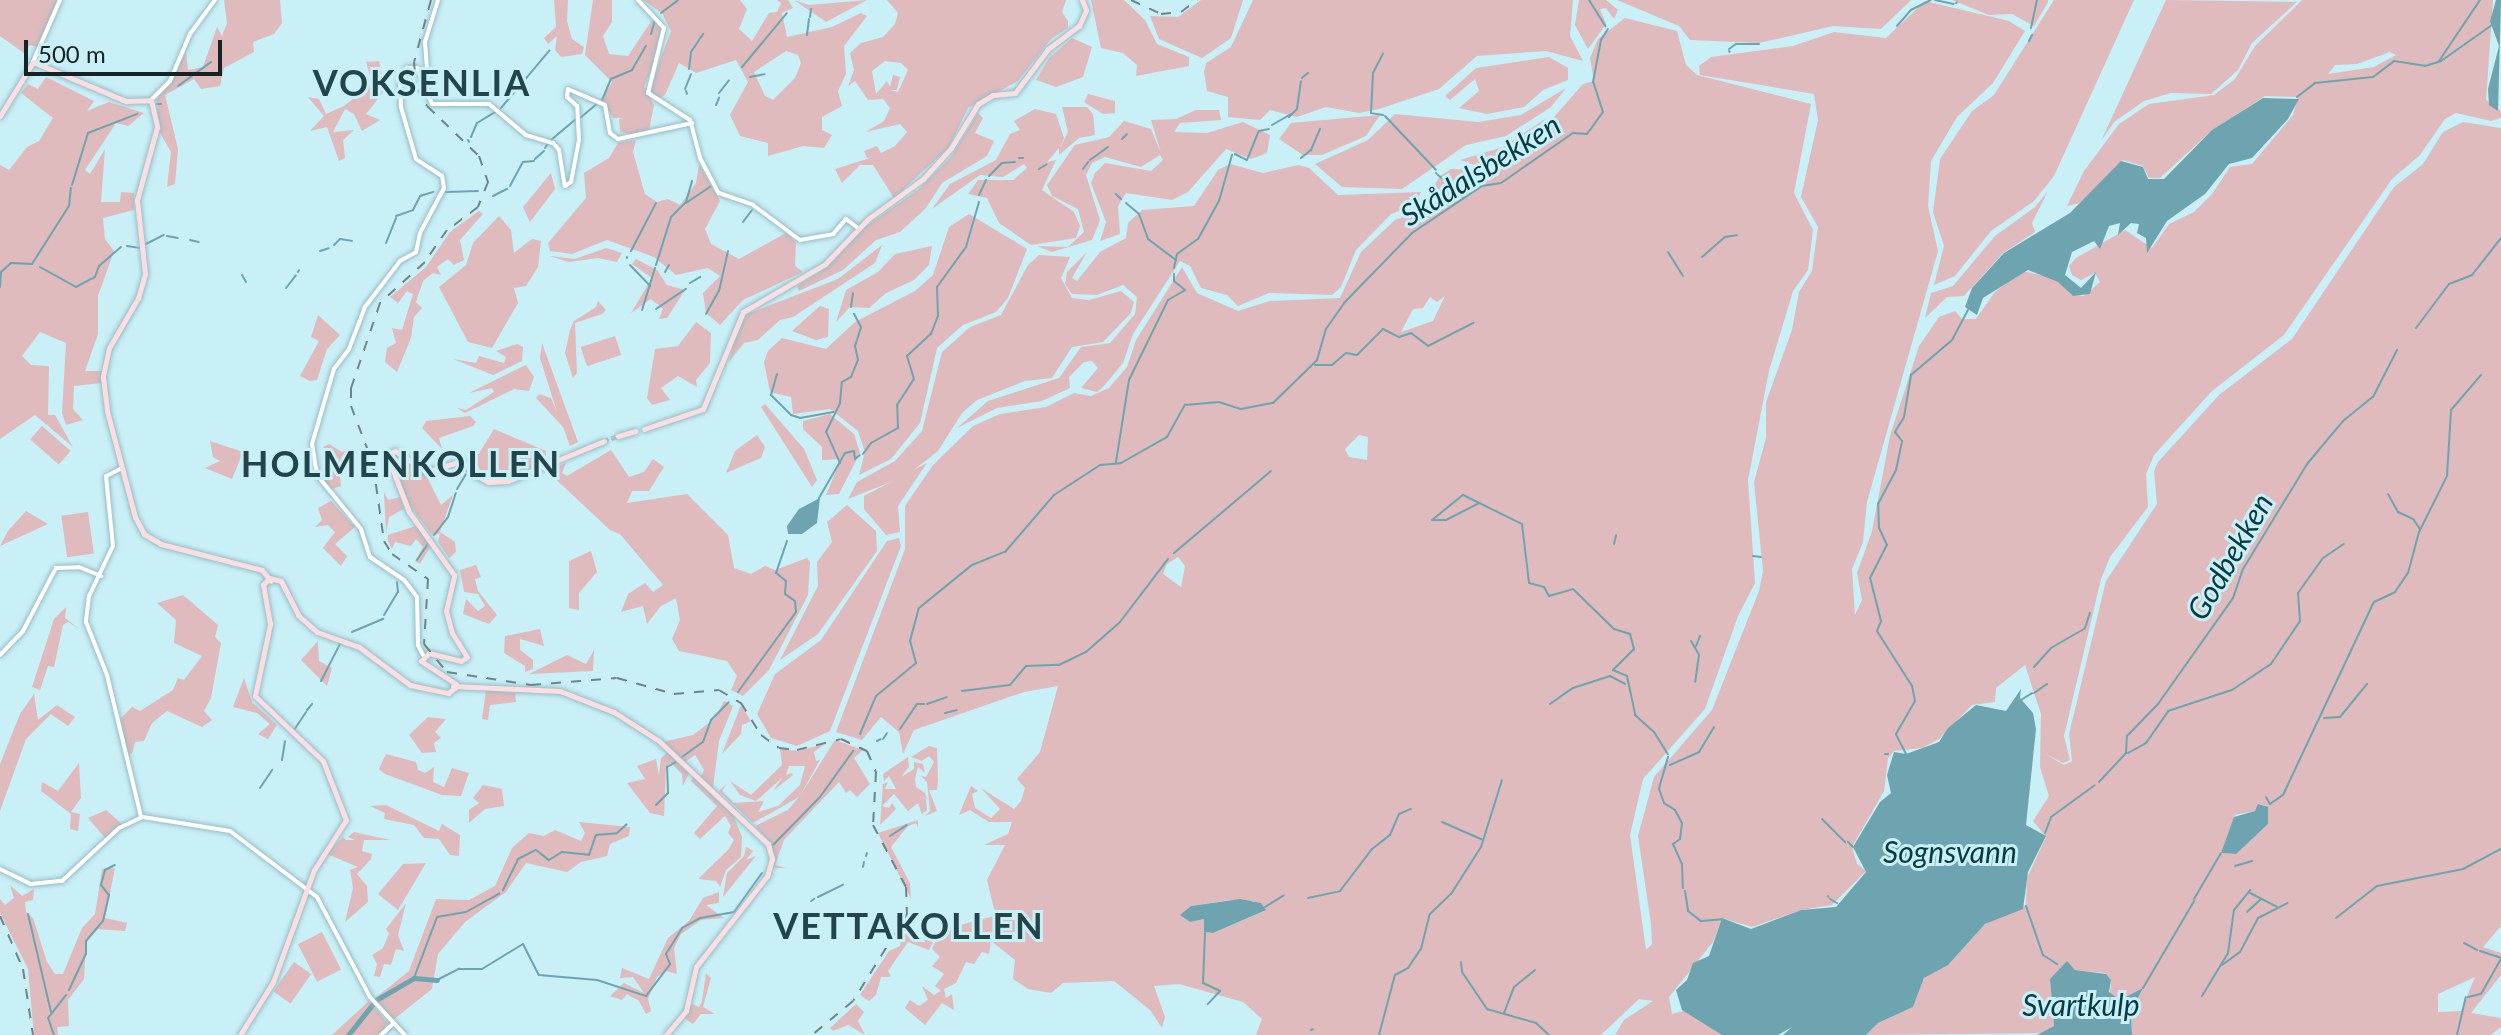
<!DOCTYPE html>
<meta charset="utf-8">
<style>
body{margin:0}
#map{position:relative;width:2501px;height:1035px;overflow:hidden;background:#c9eff7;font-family:Lato,sans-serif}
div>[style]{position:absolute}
.green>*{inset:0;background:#dfbbbd;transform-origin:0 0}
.water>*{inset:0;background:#6ea4af}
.stream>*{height:2px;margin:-1px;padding:0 1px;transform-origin:1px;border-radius:1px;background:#6ea4af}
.river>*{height:5px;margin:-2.5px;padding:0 2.5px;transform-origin:2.5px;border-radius:2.5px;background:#6ea4af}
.secondary-tunnel>*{height:5px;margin-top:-2.5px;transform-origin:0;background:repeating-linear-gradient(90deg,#a5c6cd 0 5px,transparent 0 7.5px)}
.roads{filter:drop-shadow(0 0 2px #97bcc4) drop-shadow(0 0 2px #97bcc4)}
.tertiary>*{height:4px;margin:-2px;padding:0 2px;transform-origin:2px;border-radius:2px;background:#fff}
.secondary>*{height:5px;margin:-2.5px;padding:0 2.5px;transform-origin:2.5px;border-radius:2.5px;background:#fbdee1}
.rail>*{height:2px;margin-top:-1px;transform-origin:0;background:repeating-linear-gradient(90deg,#6c858b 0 10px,transparent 0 20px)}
span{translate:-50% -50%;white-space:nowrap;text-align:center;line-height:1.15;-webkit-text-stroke:6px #c9eff7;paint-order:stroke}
.water-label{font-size:30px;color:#053b44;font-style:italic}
.district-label{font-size:36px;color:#22444b;font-weight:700;letter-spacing:2px}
.scale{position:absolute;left:24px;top:40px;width:198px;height:36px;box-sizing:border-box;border:4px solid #152326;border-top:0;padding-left:10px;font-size:24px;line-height:28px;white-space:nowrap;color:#152326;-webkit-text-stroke:6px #c9eff7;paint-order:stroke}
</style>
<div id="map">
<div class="green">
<div style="clip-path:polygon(0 0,58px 0,38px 47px,30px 45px,24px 53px,0 36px)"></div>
<div style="clip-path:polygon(224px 0,280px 0,282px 23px,274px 34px,253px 42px,254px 52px,224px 68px,220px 86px,201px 89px,194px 79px,165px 95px,178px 149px,175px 184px,167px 187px,171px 152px,159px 131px,157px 99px,186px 53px,188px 70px,203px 67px,217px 27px,222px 36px,227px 23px)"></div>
<div style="clip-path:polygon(554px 0,568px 0,567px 21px,572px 39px,584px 47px,582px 54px,561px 57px,555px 50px,557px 36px,548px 44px,544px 38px,556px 27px)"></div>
<div style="clip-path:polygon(593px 0,612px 0,612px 22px,603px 36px,609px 54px,628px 56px,654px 17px,663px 29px,659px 55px,644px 86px,654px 105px,649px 130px,636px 135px,620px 132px,619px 119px,624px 118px,613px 118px,602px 99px,612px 82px,585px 55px)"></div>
<div style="clip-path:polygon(evenodd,643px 0,740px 0,747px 9px,739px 29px,752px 41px,769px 13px,777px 12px,781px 3px,777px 0,788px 0,793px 8px,782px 13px,787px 37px,832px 27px,861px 13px,867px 16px,844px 46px,846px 74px,838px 91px,842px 106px,822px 117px,822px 130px,832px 135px,824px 148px,803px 146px,768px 156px,768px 143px,740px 136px,730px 115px,748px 82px,736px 60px,696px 73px,679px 63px,665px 95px,657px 100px,650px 87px,671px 31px,662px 13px,643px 0,786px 51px,798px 55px,801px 63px,795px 78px,773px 100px,765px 96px,754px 72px,786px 51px)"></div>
<div style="clip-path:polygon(794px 0,809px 5px,867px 0,826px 22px)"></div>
<div style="clip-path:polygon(evenodd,887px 0,1066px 0,1062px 12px,1068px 21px,1068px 28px,1051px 39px,1018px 81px,968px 108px,949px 147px,894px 198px,873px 165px,860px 165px,842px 183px,835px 169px,873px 157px,867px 158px,864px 151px,877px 146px,881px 153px,895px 146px,907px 132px,900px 124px,866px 132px,884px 121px,890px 108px,883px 99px,868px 100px,855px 81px,848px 86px,854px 70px,850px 53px,861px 43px,883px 37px,895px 24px,898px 13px,887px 0,885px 61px,901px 63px,908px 70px,898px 92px,890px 90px,897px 90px,900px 77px,893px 75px,890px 87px,887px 81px,876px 94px,872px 71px,885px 61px)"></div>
<div style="clip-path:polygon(1091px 0,1124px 0,1145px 20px,1157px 44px,1189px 57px,1189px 66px,1136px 76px,1137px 65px,1123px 53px,1101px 48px)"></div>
<div style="clip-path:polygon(1201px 0,1243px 0,1231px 38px,1202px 58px,1159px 39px,1150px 16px,1178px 17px)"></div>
<div style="clip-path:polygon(1253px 0,1573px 0,1570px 36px,1583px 61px,1546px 51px,1477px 56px,1439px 89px,1379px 109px,1359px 113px,1326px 107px,1297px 117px,1270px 110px,1260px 120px,1228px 117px,1228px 97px,1207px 91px,1204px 72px,1206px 63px,1231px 47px)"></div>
<div style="clip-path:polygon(1579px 0,1606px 0,1618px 10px,1614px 19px,1606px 8px,1600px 9px,1606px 24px,1588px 49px,1575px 25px)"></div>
<div style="clip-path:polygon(1617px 0,1911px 0,1881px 29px,1833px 26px,1759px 43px,1690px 40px,1679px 26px)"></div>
<div style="clip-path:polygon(1952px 0,2048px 0,2048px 2px,2034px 26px,2012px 14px,1989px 15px)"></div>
<div style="clip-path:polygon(2054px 0,2134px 0,2054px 176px,2034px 201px,1991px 231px,1955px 276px,1934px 285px,1944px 246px,1933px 212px,1940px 159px,1972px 111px,1994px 95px)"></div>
<div style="clip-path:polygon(2166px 0,2297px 2px,2252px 43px,2238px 70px,2211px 94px,2171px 93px,2144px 101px,2114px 122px,2101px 141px)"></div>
<div style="clip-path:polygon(evenodd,2302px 0,2493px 0,2486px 100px,2501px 111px,2501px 118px,2491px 121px,2456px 113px,2445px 119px,2420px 155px,2392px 179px,2284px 335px,2212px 391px,2154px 455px,2146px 474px,2148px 507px,2110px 557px,2101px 579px,2064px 736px,2070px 760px,2063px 763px,2044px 753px,2064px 765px,2072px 761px,2069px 734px,2106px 581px,2157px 504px,2154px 471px,2158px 462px,2219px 395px,2292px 339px,2394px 187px,2423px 164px,2443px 132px,2463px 122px,2501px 128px,2501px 926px,2483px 947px,2501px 953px,2501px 975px,2471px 1013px,2501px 1018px,2501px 1027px,2491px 1035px,2132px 1035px,2131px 1012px,2143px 988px,2131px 999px,2120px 1000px,2110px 994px,2111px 980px,2105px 973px,2075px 970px,2067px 962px,2050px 979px,2054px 1026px,2046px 1033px,1866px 1035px,1878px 1023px,1913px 1007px,1924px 978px,1953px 959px,1985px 924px,2026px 905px,2027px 878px,2046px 837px,2033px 821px,2049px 796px,2040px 767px,2041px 714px,2025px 665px,1996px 688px,1995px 702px,1972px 705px,1939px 739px,1922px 748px,1894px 751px,1888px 758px,1884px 791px,1852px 847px,1857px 864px,1866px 871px,1832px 905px,1801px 910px,1752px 927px,1722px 918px,1713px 942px,1669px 997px,1672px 1014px,1687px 1010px,1722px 1035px,1615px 1035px,1624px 1020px,1653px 1001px,1639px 999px,1601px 1035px,1256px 1035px,1262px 1019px,1243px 1002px,1179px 984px,1154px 986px,1165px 1017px,1162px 1028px,1150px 1010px,1114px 981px,1063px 983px,1051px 993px,1028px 989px,1013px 979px,1015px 960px,991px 941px,989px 954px,982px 952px,974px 964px,966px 962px,956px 983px,944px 989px,946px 998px,952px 994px,954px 1010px,942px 1003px,925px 1025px,905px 1008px,910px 1000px,919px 1006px,928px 1000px,922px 986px,934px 995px,941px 991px,935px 986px,944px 974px,932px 966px,940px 957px,932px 949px,941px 930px,1002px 914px,994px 909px,987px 880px,1005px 845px,984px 845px,1008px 834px,1012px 822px,989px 822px,970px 810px,959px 815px,971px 786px,978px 791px,972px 794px,975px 808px,991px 818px,1000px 809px,981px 788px,1014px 809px,1021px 801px,1025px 788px,1017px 779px,1040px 752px,1058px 686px,1024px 692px,914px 730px,903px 754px,899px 732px,881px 717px,862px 740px,836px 732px,905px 549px,905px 506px,933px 465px,973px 426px,1000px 414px,1046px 407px,1074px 393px,1091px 396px,1109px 388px,1127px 367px,1136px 340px,1182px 267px,1197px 293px,1238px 311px,1270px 301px,1340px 298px,1361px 252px,1395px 220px,1420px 210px,1440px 176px,1451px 169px,1494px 171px,1532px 152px,1546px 126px,1583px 84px,1594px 81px,1590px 58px,1598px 39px,1625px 18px,1677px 31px,1686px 65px,1697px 75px,1811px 104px,1794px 193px,1813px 230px,1808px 270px,1793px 291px,1769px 371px,1748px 480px,1755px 583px,1738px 616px,1705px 709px,1643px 779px,1630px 835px,1646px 950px,1652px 944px,1651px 924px,1638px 836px,1654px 777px,1712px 710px,1759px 591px,1763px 571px,1754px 482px,1766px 438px,1766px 402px,1792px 330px,1799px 292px,1812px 271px,1818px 227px,1801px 197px,1818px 120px,1814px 94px,1700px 75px,1699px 66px,1711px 57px,1793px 46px,1834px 32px,1886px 38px,1925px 1px,2009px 21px,2025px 31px,1993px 83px,1957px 117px,1931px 161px,1928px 206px,1938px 251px,1867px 502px,1863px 542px,1852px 569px,1855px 615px,1862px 600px,1857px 573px,1872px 531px,1890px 436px,1919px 346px,1939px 317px,1955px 311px,1962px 319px,1976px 319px,1994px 293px,2021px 271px,2056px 278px,2071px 295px,2084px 296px,2100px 282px,2095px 273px,2081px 280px,2072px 275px,2069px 266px,2076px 258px,2125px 230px,2152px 248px,2169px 224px,2194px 212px,2212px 194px,2230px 167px,2252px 164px,2293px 115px,2298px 97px,2265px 96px,2211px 131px,2160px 178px,2149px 178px,2143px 166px,2123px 160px,2080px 203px,2067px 206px,2084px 171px,2119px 124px,2149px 104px,2214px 95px,2235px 79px,2255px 46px,2302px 0,2390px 52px,2396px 55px,2374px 67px,2328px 74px,2335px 65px,2357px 64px,2390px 52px,2302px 0,1445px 296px,1433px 321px,1401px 332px,1413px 309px,1423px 308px,1430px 297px,1437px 302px,1445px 296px,2302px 0,1359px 435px,1368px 437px,1367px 460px,1349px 457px,1345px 449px,1359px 435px,2302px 0,1178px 557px,1185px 566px,1181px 587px,1163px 574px,1167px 564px,1178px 557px,2302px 0,2260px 804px,2267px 808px,2268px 824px,2235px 854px,2221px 853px,2235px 815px,2255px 811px,2260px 804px,2302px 0,1230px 900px,1254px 901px,1264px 911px,1213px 933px,1204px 932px,1204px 919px,1190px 922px,1183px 917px,1191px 906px,1230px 900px,2302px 0,2475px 977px,2461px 1011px,2438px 1012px,2438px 994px,2475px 977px)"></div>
<div style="clip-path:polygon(1072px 38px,1092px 47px,1083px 77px,1056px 87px,1036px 80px,1049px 58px)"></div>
<div style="clip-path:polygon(1549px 57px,1568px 68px,1568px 80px,1543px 90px,1524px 107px,1487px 114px,1459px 108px,1479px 91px,1475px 79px,1450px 100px,1445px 96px,1476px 68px)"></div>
<div style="clip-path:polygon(379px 61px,385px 90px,366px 114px,380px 120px,362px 131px,354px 114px,345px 109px,333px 132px,354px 130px,343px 140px,345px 158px,339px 161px,327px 127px,310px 131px,324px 116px,308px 97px,319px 99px,326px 114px,344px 106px,372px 83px,366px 62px)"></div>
<div style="clip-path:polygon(46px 77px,94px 101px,87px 111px,109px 102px,144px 113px,128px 126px,116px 123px,85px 170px,90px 174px,105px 149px,101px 202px,120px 202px,121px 192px,134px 193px,134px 210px,103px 218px,105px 239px,114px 251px,98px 296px,98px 334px,85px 371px,101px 371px,101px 383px,74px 386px,73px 409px,83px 420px,66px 425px,62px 413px,66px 343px,40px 332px,22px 356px,31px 365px,49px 366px,48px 415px,55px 415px,73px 447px,35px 415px,0 439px,0 165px,9px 170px,27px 147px,39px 141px,53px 118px,21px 93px,28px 84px,38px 89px)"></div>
<div style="clip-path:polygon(1566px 88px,1551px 107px,1506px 136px,1466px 145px,1402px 189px,1342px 187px,1315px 164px,1368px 140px,1395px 114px,1478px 122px,1521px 115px)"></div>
<div style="clip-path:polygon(1088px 94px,1115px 101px,1115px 113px,1103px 114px,1084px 102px)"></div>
<div style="clip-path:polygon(1062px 107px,1087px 107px,1093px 114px,1095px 135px,1079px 138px,1059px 155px,1059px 148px,1047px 162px,1056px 160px,1042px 190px,1074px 212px,1080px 226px,1076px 238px,1031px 245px,999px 223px,987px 198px,968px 194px,978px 180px,1013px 180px,1027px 168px,1024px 164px,1003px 177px,980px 175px,932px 209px,950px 184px,996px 160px,1010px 134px,1020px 130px,1014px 121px,1035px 109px,1056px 114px,1064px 138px,1060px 148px,1068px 132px)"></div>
<div style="clip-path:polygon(1196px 110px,1219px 110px,1221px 120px,1180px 123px,1174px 132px,1207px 133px,1243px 122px,1270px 135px,1267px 153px,1251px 159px,1226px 149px,1188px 192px,1172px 200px,1126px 193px,1118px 206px,1120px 234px,1100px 241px,1106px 222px,1091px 183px,1095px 173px,1105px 163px,1151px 171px,1163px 160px,1160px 155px,1141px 167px,1105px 157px,1092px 163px,1086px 175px,1100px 220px,1092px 240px,1052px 252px,1037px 246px,1068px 247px,1084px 232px,1078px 209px,1052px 196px,1047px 185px,1075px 145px,1109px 137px,1124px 121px,1151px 129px,1161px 153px,1151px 120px,1176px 119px)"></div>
<div style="clip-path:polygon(978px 113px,983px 118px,975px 133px,994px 141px,987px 156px,942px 183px,926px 208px,900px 232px,876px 240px,843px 270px,799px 291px,797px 286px,825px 269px,865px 227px,918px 190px,951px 157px)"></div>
<div style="clip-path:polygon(1380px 115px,1366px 136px,1322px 155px,1303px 155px,1279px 139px,1291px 123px)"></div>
<div style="clip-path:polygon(1545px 119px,1516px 157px,1477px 166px,1460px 160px,1503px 147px)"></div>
<div style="clip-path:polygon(636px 140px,633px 152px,645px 194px,657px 202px,668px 199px,680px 205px,696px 183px,699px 164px,720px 201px,705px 229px,711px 244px,739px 259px,786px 233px,796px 242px,795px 266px,803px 272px,743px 300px,720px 325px,706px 313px,703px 293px,720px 276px,708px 268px,676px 275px,654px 257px,607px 240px,572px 254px,550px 251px,548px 243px,586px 198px,584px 173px,609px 158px,618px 143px)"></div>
<div style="clip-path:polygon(1230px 164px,1263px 173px,1298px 165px,1309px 168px,1338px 195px,1421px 192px,1415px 205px,1391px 214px,1356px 250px,1341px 287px,1332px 295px,1269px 293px,1238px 306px,1227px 295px,1201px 288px,1190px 266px,1180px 261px,1133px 334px,1123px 363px,1103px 387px,1097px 392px,1081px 388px,1098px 368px,1092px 361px,1084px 362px,1069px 377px,1070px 388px,1042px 401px,997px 408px,957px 428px,988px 401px,1059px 378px,1081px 347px,1110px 343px,1135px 314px,1137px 297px,1123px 285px,1097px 295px,1072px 294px,1065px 284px,1067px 272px,1087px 252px,1072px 278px,1077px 281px,1100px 252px,1126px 238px,1128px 223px,1142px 210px,1194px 206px,1218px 170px)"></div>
<div style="clip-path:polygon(551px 173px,555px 189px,530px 222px,523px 207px)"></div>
<div style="clip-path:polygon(2048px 191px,2032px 223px,2035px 232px,2003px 253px,1964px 296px,1947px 297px,1925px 318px,1931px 293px,1953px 286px,1995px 236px,2035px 207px)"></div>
<div style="clip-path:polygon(479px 211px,483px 214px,460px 240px,464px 260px,454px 265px,448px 259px,437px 267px,441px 275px,433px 273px,423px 281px,416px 302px,422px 308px,414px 317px,411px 338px,397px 372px,385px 362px,387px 348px,396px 343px,392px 328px,402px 330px,413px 294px,407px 291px,398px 303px,390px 297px,426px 267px,450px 232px)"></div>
<div style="clip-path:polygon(969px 214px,1027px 249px,1008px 298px,996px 312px,963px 325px,937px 348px,920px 423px,891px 459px,859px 475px,865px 452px,858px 431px,830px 409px,793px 414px,791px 397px,770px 392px,764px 362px,768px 351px,782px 338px,826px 349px,855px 322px,915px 291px,933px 275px,949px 227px)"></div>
<div style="clip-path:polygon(499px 216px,511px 230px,514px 253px,532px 239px,541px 241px,538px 267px,526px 286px,514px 288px,518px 303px,492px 348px,468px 342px,439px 287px,466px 265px,473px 243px)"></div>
<div style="clip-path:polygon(882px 245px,875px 263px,793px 317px,780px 320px,758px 340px,744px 343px,729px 362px,736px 332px,747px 314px,838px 279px)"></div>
<div style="clip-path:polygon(932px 246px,929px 265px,914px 280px,886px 293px,869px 308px,850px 307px,836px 322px,846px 290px,878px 272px,895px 254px)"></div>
<div style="clip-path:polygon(606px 248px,622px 253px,617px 262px,598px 258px,569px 262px,549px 256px,575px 259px)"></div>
<div style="clip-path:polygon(1039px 255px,1070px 257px,1061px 278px,1072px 298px,1089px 300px,1121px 291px,1134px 302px,1131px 313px,1103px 342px,1072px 347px,1052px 378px,1025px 381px,977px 400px,962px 413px,938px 451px,906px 476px,848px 499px,857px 482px,895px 461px,922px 431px,942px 352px,970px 327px,1001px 315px,1028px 265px)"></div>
<div style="clip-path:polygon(636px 259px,657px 270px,667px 285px,685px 290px,667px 318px,659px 319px,663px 309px,651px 299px,631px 313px,652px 278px,632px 264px)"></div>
<div style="clip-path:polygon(598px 301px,606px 310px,602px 314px,575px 323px,577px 373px,573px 378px,565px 353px,570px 330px,574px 321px,596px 307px)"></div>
<div style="clip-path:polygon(820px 306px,829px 309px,828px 337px,816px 340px,792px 331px)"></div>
<div style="clip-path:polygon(318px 315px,340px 335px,327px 349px,317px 380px,310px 381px,300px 376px,319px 341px,311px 337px)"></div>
<div style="clip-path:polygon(696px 322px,711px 333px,710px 363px,696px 380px,697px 387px,678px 376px,661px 388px,670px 400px,652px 405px,647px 398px,655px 349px,678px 346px)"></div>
<div style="left:615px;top:336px;width:20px;height:36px;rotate:72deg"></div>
<div style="clip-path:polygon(542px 343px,578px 442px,570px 446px,563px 427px,536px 398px,539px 394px,551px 398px,557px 412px,540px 358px)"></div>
<div style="clip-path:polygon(517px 344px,523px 347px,522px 361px,493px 375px,453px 359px,476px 363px,479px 356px,504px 363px,506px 357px,496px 351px)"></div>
<div style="clip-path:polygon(526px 365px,534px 377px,529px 391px,514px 389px,465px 413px,457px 408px,466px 410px,494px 392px,492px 388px,469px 393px)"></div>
<div style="clip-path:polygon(765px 404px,804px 449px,817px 480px,812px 487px,761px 407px)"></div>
<div style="clip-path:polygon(830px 414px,854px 434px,860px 453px,839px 494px,826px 495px,841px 459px,822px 460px,822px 447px,803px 429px,803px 421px)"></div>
<div style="clip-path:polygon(470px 416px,476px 422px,473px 426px,439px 438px,442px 449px,422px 428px,426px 421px)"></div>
<div style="left:42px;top:426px;width:38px;height:18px;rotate:41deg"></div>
<div style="clip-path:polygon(494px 429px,546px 451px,546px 464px,493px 478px,482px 473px,475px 460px)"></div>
<div style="clip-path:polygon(757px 435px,765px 447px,761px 458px,726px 473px,735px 451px)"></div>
<div style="clip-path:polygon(210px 441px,243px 452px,232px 479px,205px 468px,220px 461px,213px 457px)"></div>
<div style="clip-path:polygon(329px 444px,342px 452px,349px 449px,339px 466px,341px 486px,329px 490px,321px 477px,334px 460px,323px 447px)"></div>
<div style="clip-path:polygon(611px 450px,629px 477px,644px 472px,653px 459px,664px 467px,649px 491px,632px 491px,627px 503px,687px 494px,728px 535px,734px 568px,751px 574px,765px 566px,775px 570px,807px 558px,810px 562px,808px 595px,769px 670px,743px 696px,731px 690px,737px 676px,727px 661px,679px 651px,672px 639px,680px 620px,676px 598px,661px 606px,647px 624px,643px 606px,621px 612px,628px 594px,645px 583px,653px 592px,663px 585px,620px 534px,610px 530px,547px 471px,566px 463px,562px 473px,567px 476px)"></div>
<div style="clip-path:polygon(394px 453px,425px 473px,441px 505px,453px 495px,440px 532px,455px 542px,456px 552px,449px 558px,438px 542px,440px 533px,433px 536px,408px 503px,389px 458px)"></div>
<div style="clip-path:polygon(927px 463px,898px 506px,900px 532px,886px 535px,864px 509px,864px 496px)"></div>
<div style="clip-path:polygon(384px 492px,388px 500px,400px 497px,404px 509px,389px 517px,386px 534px)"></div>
<div style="clip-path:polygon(331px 501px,355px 527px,335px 544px,347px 556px,341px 566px,323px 548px,335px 532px,328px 525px,315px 527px,322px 520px,318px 508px)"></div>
<div style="clip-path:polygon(847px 505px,876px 531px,877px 551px,818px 634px,780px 660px,818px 586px,817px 562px,832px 542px,827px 522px)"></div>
<div style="clip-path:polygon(26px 511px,48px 524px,0 546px,8px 531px)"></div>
<div style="left:88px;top:512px;width:42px;height:27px;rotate:82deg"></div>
<div style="clip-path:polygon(416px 526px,432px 544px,420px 564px,415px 561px,423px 547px,416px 539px,411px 546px,395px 542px,392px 549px,388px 541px,388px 535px)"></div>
<div style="clip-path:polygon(899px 538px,901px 546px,830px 731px,797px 746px,771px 738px,757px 714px,775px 674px,821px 640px,887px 541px)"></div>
<div style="clip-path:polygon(591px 551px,597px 572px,579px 593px,579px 610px,569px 608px,569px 561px)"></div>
<div style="clip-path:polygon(476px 565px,481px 577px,475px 579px,478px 591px,497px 615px,489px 624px,463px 614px,466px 599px,478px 611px,485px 606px,478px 594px,464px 592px,460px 570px)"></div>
<div style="clip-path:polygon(183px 595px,218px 625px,215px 637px,221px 643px,211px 698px,204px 711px,212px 720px,202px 727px,167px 711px,152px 723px,144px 741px,135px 742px,132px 754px,127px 753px,120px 719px,132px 707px,140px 711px,173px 690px,178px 678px,184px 680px,202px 656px,174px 643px,176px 620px,157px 603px)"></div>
<div style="clip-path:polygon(66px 607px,65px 618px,79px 629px,68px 622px,63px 625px,54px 667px,48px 666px,40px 690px,32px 687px,54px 619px)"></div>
<div style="clip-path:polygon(540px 629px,544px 646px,520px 639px,520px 650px,533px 660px,533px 669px,525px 672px,525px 666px,504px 653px,505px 636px)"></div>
<div style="clip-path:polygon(318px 641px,319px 661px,332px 668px,327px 686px,301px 660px)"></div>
<div style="clip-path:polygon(594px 650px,593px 671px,529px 674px,567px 655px,586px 664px)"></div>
<div style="clip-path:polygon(244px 678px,252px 702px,277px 725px,268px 739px,258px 734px,270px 724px,257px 713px,233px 707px)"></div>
<div style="clip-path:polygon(486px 690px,515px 693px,516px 702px,490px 705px,488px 720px,482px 719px)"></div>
<div style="clip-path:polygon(34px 694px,38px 720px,57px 705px,75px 717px,68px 726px,51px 714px,26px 739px,0 811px,0 764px,20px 714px)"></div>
<div style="clip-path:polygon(724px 701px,733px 706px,719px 741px,713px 788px,701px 777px,704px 770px,695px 755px,685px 762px,663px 742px,693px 735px,715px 718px)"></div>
<div style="clip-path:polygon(741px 705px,751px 721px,742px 725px,741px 734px,722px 754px)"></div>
<div style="clip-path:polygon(428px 717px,446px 719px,435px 732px,441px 738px,434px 743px,436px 752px,422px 753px,409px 735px)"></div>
<div style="clip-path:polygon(835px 740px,863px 750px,854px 758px,870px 784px,857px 797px,850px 790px,846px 793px,839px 782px,784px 840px,775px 865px,786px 868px,776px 868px,774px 867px,772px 844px,755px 826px,788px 810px,799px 797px,753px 823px,719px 791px,727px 783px,722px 791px,734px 803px,764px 801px,758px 812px,778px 806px,800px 785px,805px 766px,789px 766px,786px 775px,792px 773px,793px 775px,773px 791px,782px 778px,756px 801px,740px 795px,730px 781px,751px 795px,782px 765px,780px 749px,799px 751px,826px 743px,814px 752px,816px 761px,820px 760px,800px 796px)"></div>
<div style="clip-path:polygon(929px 746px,937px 748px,938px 781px,937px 790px,929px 790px,937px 811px,925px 816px,930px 811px,927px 782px,921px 776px,926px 777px,934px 762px,929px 756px,922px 761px,911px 757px)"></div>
<div style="clip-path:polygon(668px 752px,689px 773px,683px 786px,682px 774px,671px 763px,666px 767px,664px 816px,650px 813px,627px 783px,645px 779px,637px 766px,656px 759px,659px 775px,661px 758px)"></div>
<div style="clip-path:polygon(386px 754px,416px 762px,418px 770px,425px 773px,434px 767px,433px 782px,444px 787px,452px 768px,469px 773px,461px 796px,442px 795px,385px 774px,379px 769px)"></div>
<div style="clip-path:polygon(908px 757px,909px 767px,901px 777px,914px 769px,914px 762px,923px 764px,925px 773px,918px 767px,915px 779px,916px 787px,925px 793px,927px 799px,917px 795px,926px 799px,927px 810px,922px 814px,918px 803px,908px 811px,894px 794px,882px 806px,889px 808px,892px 803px,896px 809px,880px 825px,883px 784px,888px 782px,885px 789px,896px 789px,889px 776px,884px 781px,883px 774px)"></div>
<div style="clip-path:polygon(79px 763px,81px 798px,71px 812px,80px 814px,78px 831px,70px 829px,71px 814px,41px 791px,42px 782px,58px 791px)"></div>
<div style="clip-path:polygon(694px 776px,732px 812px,742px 837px,741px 857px,726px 870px,720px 887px,716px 881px,698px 879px,728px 850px,734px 840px,728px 833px,731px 826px,725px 816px,700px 839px,694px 833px,717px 806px,691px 781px)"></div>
<div style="clip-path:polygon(483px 785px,502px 789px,504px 806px,485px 809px,469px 823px,469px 810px,479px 803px,473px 798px)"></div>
<div style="clip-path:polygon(386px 805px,439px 831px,442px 824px,460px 835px,459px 856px,450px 855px,439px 839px,424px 838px,414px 825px,384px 819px,385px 813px,370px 806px)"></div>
<div style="clip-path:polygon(106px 810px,122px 824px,106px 839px,88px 818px)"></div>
<div style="clip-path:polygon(918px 820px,918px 828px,916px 823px,908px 826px,891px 847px,910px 883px,911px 899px,878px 833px)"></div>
<div style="clip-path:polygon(579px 822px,630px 827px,629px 836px,610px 844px,607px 856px,581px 862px,567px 872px,526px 863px,506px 892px,465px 922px,438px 954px,432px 989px,393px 1020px,374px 999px,409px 971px,436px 899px,469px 900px,495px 886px,512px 848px,529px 833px,544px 836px,555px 830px,581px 841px,585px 833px)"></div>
<div style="clip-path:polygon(354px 832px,390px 840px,364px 840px,362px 851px,372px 854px,371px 859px,357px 874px,367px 886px,368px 902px,345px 922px,353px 888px,350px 870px,358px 867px,327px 854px,343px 837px,346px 840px,355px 840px,348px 837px)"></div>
<div style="clip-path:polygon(746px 847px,753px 851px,746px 860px,756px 856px,723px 897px,727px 873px,744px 856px)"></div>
<div style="clip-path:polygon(426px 863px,398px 910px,378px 894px,403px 864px)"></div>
<div style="clip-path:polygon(115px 868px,105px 918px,127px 923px,125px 931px,98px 929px,86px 942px,84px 979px,68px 1000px,69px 1026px,57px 1027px,58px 1035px,34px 1035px,28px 969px,0 913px,0 899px,5px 905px,14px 898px,10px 885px,22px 896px,34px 889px,33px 900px,25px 902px,26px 912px,33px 918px,47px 962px,55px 974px,63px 974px,82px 928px,95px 914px,102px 869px)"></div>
<div style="clip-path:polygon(719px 892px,719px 903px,706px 905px,724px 918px,701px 920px,681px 934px,674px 948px,677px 974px,666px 971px,657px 977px,648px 999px,651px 1011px,646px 1014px,639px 1001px,627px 994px,622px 1000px,610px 996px,624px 983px,644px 993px,633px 977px,620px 978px,622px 968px,649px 979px,668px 938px,689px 921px,703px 898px)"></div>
<div style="clip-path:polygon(406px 903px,398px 935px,404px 951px,396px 949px,391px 965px,384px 964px,380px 977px,374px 976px,377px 964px,372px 955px,383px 948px,389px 933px,386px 929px)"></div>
<div style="left:322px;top:932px;width:42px;height:27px;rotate:63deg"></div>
<div style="clip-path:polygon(910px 932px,910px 939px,927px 940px,938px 932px,929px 950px,908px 942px,888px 971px,891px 977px,881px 977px,876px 995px,869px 1001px,860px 995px,889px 951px,900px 946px,901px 936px)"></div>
<div style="left:294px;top:962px;width:21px;height:36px;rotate:35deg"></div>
<div style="clip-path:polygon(706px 973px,711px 978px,703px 1007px,715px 1014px,701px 1014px,693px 1024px,684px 1018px,690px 1003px,699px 1007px,702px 1001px)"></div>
<div style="clip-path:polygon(369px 1001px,388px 1023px,379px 1035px,332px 1035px)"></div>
<div style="clip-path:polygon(856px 1004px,864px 1012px,858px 1021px,865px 1035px,848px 1025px,833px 1031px,830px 1028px)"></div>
</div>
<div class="water">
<div style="clip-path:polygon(2496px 0,2501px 0,2498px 111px,2489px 105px,2488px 89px,2499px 46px,2490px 21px)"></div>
<div style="clip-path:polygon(2263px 98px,2299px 99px,2288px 119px,2252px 158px,2229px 164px,2205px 194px,2167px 221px,2147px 253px,2146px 238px,2137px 233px,2139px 224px,2131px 223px,2118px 235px,2120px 223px,2109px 226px,2100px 249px,2094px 241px,2072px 252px,2065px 275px,2081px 288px,2096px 272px,2090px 294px,2073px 296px,2058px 282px,2028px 270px,1983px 298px,1977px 315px,1965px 307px,1972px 288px,2004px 253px,2070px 213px,2121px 161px,2143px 167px,2148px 179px,2164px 179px,2212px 130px)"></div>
<div style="clip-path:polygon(820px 498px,817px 523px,802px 534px,788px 534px,787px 526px,799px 509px)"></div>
<div style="clip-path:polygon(2021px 689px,2020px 698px,2033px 713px,2036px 729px,2026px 825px,2046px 836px,2028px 872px,2023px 909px,1985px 924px,1948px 965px,1924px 978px,1913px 1007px,1878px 1023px,1866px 1035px,1783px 1035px,1792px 1027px,1778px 1035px,1722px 1035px,1682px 1010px,1676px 990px,1687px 980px,1693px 963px,1709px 956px,1722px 918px,1751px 929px,1801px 910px,1836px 907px,1866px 872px,1853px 847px,1880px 802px,1891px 793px,1887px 775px,1894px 752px,1906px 754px,1939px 742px,1948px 728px,1976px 705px,2006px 711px)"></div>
<div style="clip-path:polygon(2258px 804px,2268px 807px,2268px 824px,2236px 854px,2221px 853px,2234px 817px,2255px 811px)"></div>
<div style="clip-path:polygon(1240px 899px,1261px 903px,1266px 910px,1213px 933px,1204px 932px,1204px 919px,1190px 922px,1180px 915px,1191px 906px)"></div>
<div style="clip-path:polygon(2067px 961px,2075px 970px,2106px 974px,2111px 980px,2109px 992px,2120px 1000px,2143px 988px,2131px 1012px,2132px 1035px,2037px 1035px,2054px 1026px,2050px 979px)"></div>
</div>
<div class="stream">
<div style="left:1589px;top:0;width:31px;rotate:58deg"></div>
<div style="left:1935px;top:0;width:19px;rotate:12deg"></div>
<div style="left:1956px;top:3px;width:1px;rotate:-45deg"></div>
<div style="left:661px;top:13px;width:21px;rotate:-37deg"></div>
<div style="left:810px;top:17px;width:8px;rotate:-83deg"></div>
<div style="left:1897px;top:26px;width:21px;rotate:-49deg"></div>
<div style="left:1911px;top:10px;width:22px;rotate:-27deg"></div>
<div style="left:2031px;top:28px;width:29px;rotate:-78deg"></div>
<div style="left:651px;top:34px;width:15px;rotate:-74deg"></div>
<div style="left:807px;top:35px;width:16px;rotate:-83deg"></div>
<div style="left:2029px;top:41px;width:7px;rotate:-63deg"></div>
<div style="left:1729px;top:49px;width:9px;rotate:-36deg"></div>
<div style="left:1736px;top:44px;width:23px"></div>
<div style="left:1729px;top:51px;width:1px;rotate:45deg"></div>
<div style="left:2439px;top:61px;width:73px;rotate:-56.1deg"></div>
<div style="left:742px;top:67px;width:70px;rotate:-50.2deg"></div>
<div style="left:689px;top:69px;width:17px;rotate:-83deg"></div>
<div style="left:691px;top:52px;width:22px;rotate:-56deg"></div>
<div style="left:750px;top:77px;width:15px;rotate:-11deg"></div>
<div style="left:1302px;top:78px;width:8px;rotate:-40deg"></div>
<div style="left:178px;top:86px;width:41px;rotate:-36deg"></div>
<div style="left:685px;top:89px;width:16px;rotate:-68deg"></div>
<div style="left:686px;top:91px;width:3px;rotate:72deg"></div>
<div style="left:719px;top:93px;width:16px;rotate:-52deg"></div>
<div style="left:2297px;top:97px;width:23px;rotate:-38deg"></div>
<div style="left:2315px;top:83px;width:58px;rotate:-5.9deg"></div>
<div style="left:2373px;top:77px;width:26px;rotate:-37deg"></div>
<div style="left:2394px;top:61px;width:31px;rotate:9deg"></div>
<div style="left:2425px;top:66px;width:17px;rotate:-17deg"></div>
<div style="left:2441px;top:61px;width:62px;rotate:-35.2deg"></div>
<div style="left:602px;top:100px;width:23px;rotate:-67deg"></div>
<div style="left:611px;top:79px;width:23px;rotate:-23deg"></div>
<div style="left:632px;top:70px;width:28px;rotate:-60deg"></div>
<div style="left:157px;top:104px;width:4px"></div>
<div style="left:716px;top:105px;width:8px;rotate:-67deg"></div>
<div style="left:501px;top:108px;width:75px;rotate:-49.9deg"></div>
<div style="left:1383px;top:115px;width:12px;rotate:-171deg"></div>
<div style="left:1371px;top:113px;width:40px;rotate:-87.1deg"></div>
<div style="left:1373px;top:73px;width:22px;rotate:-63deg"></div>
<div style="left:1385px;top:116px;width:74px;rotate:46.6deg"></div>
<div style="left:1289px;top:117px;width:11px;rotate:-45deg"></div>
<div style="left:1297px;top:109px;width:28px;rotate:-82deg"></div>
<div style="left:580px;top:118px;width:23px;rotate:-40deg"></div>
<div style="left:1272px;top:125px;width:22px;rotate:-30deg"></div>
<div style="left:471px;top:137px;width:15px;rotate:-67deg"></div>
<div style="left:477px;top:123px;width:21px;rotate:-31deg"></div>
<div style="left:1122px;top:139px;width:7px;rotate:-45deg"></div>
<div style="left:468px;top:140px;width:2px;rotate:63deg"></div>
<div style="left:551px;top:140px;width:31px;rotate:-40deg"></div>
<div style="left:545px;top:148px;width:4px;rotate:-56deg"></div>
<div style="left:1235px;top:154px;width:13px;rotate:27deg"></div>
<div style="left:1247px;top:160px;width:31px;rotate:-68deg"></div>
<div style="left:1259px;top:131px;width:10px;rotate:-11deg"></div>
<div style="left:1019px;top:158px;width:4px"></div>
<div style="left:1301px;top:158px;width:13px;rotate:-39deg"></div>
<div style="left:1311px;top:150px;width:23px;rotate:-67deg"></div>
<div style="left:535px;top:159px;width:12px;rotate:-42deg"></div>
<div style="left:1090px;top:160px;width:22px;rotate:-36deg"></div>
<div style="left:1039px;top:169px;width:9px;rotate:-32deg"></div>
<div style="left:1083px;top:169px;width:9px;rotate:-54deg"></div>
<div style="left:1436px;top:173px;width:1px;rotate:45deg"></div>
<div style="left:1438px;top:175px;width:34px;rotate:40deg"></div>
<div style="left:989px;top:176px;width:18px;rotate:-45deg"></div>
<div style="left:1002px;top:163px;width:13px;rotate:-4deg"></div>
<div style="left:72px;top:185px;width:54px;rotate:-72.9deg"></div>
<div style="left:88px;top:133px;width:53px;rotate:-21.2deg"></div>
<div style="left:510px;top:186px;width:27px;rotate:-62deg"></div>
<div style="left:523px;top:162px;width:11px;rotate:-5deg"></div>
<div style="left:446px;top:192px;width:32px;rotate:-2deg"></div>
<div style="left:1116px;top:194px;width:7px;rotate:45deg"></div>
<div style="left:979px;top:195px;width:17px;rotate:-65deg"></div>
<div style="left:493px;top:196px;width:16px;rotate:-27deg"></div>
<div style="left:686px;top:203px;width:30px;rotate:-34deg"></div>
<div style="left:1126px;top:203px;width:17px;rotate:40deg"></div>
<div style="left:1139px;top:214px;width:27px;rotate:70deg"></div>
<div style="left:1148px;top:239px;width:35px;rotate:37deg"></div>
<div style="left:396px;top:216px;width:18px;rotate:-19deg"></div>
<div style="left:413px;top:210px;width:16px;rotate:-63deg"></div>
<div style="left:420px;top:196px;width:14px;rotate:-17deg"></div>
<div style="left:743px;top:222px;width:15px;rotate:-53deg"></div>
<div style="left:167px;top:236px;width:11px;rotate:10deg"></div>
<div style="left:190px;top:240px;width:9px;rotate:13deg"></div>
<div style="left:386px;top:243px;width:27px;rotate:-68deg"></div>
<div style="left:146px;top:244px;width:20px;rotate:-27deg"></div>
<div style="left:334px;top:245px;width:8px;rotate:-45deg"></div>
<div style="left:340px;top:239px;width:12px;rotate:9deg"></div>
<div style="left:127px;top:246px;width:12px;rotate:9deg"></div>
<div style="left:320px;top:251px;width:9px;rotate:-18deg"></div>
<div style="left:631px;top:251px;width:54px;rotate:-62.5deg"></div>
<div style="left:1668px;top:252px;width:28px;rotate:58deg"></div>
<div style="left:627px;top:257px;width:1px;rotate:90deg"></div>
<div style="left:1702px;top:257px;width:30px;rotate:-41deg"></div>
<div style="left:1725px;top:237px;width:12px;rotate:-9deg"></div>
<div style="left:630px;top:265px;width:29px;rotate:46deg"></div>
<div style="left:656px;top:265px;width:50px;rotate:-72.6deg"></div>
<div style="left:671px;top:217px;width:21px;rotate:-45deg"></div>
<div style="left:686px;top:202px;width:22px;rotate:-74deg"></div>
<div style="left:40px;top:267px;width:41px;rotate:29.1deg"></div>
<div style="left:76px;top:287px;width:21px;rotate:-28deg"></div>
<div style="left:95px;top:277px;width:12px;rotate:-70deg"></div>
<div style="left:99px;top:266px;width:29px;rotate:-41deg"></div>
<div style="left:1174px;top:268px;width:14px;rotate:-78deg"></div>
<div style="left:1177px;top:254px;width:26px;rotate:-36deg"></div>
<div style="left:1198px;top:239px;width:43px;rotate:-61.1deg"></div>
<div style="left:1219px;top:201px;width:48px;rotate:-74.2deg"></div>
<div style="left:298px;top:272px;width:2px;rotate:-63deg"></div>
<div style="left:665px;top:272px;width:8px;rotate:-60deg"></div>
<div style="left:242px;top:275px;width:8px;rotate:60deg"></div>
<div style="left:690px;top:283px;width:12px;rotate:-31deg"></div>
<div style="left:0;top:287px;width:15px;rotate:-86deg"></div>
<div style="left:1px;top:272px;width:13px;rotate:-42deg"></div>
<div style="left:11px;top:263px;width:21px;rotate:3deg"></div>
<div style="left:32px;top:264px;width:69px;rotate:-57.5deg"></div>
<div style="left:69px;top:206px;width:18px;rotate:-84deg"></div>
<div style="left:286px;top:288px;width:16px;rotate:-52deg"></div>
<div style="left:851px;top:307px;width:14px;rotate:-82deg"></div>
<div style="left:656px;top:309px;width:36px;rotate:-34deg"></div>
<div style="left:642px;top:310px;width:44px;rotate:-72.8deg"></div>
<div style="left:706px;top:314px;width:26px;rotate:-61deg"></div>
<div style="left:719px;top:291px;width:41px;rotate:-77.3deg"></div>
<div style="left:2416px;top:328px;width:55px;rotate:-53.1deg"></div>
<div style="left:2449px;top:284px;width:25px;rotate:-21deg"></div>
<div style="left:2472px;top:275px;width:47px;rotate:-51.9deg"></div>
<div style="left:1315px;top:365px;width:17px"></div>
<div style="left:1332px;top:365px;width:18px;rotate:-41deg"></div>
<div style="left:1346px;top:353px;width:11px;rotate:10deg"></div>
<div style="left:1357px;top:355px;width:37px;rotate:-45deg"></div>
<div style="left:1383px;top:329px;width:18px;rotate:27deg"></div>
<div style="left:1399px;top:337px;width:13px;rotate:-18deg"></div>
<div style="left:1411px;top:333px;width:21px;rotate:37deg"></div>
<div style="left:1428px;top:346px;width:51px;rotate:-27.1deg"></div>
<div style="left:777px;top:374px;width:22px;rotate:106deg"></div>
<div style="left:771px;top:395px;width:28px;rotate:45deg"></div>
<div style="left:791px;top:415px;width:9px;rotate:18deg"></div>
<div style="left:800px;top:418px;width:34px;rotate:-10deg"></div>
<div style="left:863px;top:454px;width:14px;rotate:-54deg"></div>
<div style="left:871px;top:443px;width:31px;rotate:-29deg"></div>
<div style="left:898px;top:428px;width:23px;rotate:-92deg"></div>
<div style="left:897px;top:405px;width:31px;rotate:-57deg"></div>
<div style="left:914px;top:379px;width:24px;rotate:-107deg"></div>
<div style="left:907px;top:356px;width:33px;rotate:-43deg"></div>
<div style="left:931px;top:334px;width:19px;rotate:-69deg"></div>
<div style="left:938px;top:316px;width:29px;rotate:-92deg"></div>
<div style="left:937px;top:287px;width:49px;rotate:-54.1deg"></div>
<div style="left:966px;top:247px;width:47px;rotate:-73.9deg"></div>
<div style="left:1116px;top:462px;width:83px;rotate:-81deg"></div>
<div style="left:1129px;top:380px;width:89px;rotate:-64deg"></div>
<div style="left:1168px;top:300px;width:20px;rotate:-30deg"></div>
<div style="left:1185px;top:290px;width:14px;rotate:-141deg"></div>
<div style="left:1174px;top:281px;width:7px;rotate:-90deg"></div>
<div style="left:840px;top:463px;width:34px;rotate:-114deg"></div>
<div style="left:826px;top:432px;width:32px;rotate:-64deg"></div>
<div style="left:840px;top:403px;width:21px;rotate:-85deg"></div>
<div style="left:842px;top:382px;width:10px;rotate:-29deg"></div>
<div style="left:851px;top:377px;width:18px;rotate:-68deg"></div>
<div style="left:858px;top:360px;width:14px;rotate:-102deg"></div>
<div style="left:855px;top:346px;width:20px;rotate:-72deg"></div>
<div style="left:861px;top:327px;width:15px;rotate:-118deg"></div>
<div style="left:457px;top:489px;width:17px;rotate:-59deg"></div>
<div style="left:2388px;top:494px;width:21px;rotate:61deg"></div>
<div style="left:2398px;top:512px;width:17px;rotate:25deg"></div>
<div style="left:2413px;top:519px;width:12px;rotate:55deg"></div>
<div style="left:819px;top:498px;width:52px;rotate:-60deg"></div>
<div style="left:845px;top:453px;width:9px;rotate:-13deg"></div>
<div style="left:854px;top:451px;width:8px;rotate:83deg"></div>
<div style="left:855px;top:459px;width:6px;rotate:-39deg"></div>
<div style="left:1432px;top:520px;width:40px;rotate:-39deg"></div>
<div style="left:1463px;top:495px;width:66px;rotate:26.2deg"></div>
<div style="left:1522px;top:524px;width:59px;rotate:83.2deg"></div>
<div style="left:1529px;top:583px;width:16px;rotate:15deg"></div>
<div style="left:1544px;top:587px;width:10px;rotate:61deg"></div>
<div style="left:1549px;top:596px;width:25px;rotate:-16deg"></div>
<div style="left:1573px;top:589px;width:57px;rotate:44.3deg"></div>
<div style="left:1614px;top:629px;width:17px;rotate:17deg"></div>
<div style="left:1630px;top:634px;width:16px;rotate:75deg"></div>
<div style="left:1634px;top:649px;width:30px;rotate:135deg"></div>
<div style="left:1613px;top:670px;width:15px;rotate:23deg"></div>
<div style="left:1627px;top:676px;width:40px;rotate:78deg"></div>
<div style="left:1635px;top:715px;width:25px;rotate:42deg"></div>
<div style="left:1654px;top:732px;width:26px;rotate:58deg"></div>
<div style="left:1433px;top:520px;width:13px"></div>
<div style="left:1446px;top:520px;width:36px;rotate:-27deg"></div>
<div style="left:434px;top:535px;width:23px;rotate:-52deg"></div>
<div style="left:448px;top:517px;width:25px;rotate:-72deg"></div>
<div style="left:1614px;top:544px;width:9px;rotate:-77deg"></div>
<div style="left:1174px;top:553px;width:127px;rotate:-40.2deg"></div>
<div style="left:1753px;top:556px;width:8px;rotate:7deg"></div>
<div style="left:417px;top:560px;width:22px;rotate:-56deg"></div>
<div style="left:384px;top:615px;width:27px;rotate:-59deg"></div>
<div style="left:398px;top:592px;width:10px;rotate:-96deg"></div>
<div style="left:352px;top:632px;width:34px;rotate:-23deg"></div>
<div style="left:1691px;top:641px;width:16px;rotate:60deg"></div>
<div style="left:1699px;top:655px;width:27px;rotate:98deg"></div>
<div style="left:1696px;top:646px;width:11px;rotate:-68deg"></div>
<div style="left:2034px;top:667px;width:25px;rotate:-48deg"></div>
<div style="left:2051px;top:648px;width:39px;rotate:-30deg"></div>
<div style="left:2085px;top:628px;width:16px;rotate:-72deg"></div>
<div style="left:321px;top:681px;width:42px;rotate:-62.8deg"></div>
<div style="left:962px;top:691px;width:48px;rotate:-7.1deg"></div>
<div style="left:1010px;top:685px;width:25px;rotate:-50deg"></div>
<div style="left:1026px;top:666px;width:33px;rotate:-2deg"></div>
<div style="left:1059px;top:665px;width:30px;rotate:-26deg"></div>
<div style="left:1086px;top:652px;width:45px;rotate:-41.4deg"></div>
<div style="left:1120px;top:622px;width:79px;rotate:-52.7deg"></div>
<div style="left:738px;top:692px;width:99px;rotate:-54.1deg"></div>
<div style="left:796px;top:612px;width:11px;rotate:-95deg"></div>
<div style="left:795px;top:601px;width:12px;rotate:-145deg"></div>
<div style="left:785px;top:594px;width:13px;rotate:-86deg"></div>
<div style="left:786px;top:581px;width:13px;rotate:-141deg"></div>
<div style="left:776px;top:573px;width:34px;rotate:-71deg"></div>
<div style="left:2034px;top:693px;width:16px;rotate:-35deg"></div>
<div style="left:2021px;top:700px;width:13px;rotate:-32deg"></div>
<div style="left:927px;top:704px;width:21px;rotate:-19deg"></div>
<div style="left:1550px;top:704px;width:28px;rotate:-35deg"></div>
<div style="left:1573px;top:688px;width:39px;rotate:-18deg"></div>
<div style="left:1610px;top:676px;width:17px;rotate:28deg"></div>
<div style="left:307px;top:710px;width:8px;rotate:-50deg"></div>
<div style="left:945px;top:713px;width:12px;rotate:-14deg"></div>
<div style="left:2324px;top:718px;width:16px;rotate:-4deg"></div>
<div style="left:2340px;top:717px;width:43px;rotate:-50.7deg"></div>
<div style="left:900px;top:729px;width:30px;rotate:-56deg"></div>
<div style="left:917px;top:704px;width:7px"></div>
<div style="left:294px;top:730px;width:22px;rotate:-56deg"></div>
<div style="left:860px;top:734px;width:41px;rotate:-67.2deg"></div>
<div style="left:876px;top:696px;width:52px;rotate:-39.5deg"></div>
<div style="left:916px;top:663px;width:23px;rotate:-105deg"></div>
<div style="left:910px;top:641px;width:34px;rotate:-75deg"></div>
<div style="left:919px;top:608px;width:68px;rotate:-39.1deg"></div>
<div style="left:972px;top:565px;width:35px;rotate:-22deg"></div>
<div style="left:1005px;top:552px;width:75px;rotate:-49.3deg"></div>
<div style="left:1054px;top:495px;width:55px;rotate:-33.1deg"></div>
<div style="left:1100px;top:465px;width:21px;rotate:-5deg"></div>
<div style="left:1121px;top:463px;width:53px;rotate:-29.5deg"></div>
<div style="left:1167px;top:437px;width:37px;rotate:-61deg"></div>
<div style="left:1185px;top:405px;width:34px;rotate:-5deg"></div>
<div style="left:1219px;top:402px;width:23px;rotate:18deg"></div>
<div style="left:1241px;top:409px;width:33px;rotate:-11deg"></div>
<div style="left:1273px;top:403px;width:62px;rotate:-44.3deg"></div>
<div style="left:1317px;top:360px;width:32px;rotate:-74deg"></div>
<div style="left:1326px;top:329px;width:32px;rotate:-55deg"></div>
<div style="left:1344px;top:303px;width:98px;rotate:-45.8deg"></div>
<div style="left:1412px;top:233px;width:84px;rotate:-33.9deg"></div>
<div style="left:1482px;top:186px;width:19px;rotate:-9deg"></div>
<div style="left:1501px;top:183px;width:88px;rotate:-34.8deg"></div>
<div style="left:1573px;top:133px;width:14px;rotate:4deg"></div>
<div style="left:1587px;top:134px;width:27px;rotate:-54deg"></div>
<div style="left:1603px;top:112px;width:32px;rotate:-108deg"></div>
<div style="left:1593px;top:82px;width:43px;rotate:-79.2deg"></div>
<div style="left:1601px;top:40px;width:13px;rotate:-58deg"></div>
<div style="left:883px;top:739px;width:7px;rotate:-56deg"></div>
<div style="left:877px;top:741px;width:4px;rotate:-27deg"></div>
<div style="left:2128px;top:753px;width:21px;rotate:-29deg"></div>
<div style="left:2146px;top:743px;width:39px;rotate:-55deg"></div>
<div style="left:2168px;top:711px;width:67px;rotate:-18.2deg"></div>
<div style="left:2232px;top:690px;width:47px;rotate:-33.7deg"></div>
<div style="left:2271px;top:664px;width:52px;rotate:-56deg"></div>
<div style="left:2300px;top:621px;width:28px;rotate:-94deg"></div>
<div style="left:2298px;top:593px;width:43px;rotate:-54.5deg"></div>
<div style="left:2323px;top:558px;width:25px;rotate:-34deg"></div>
<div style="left:1885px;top:754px;width:3px"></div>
<div style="left:1906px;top:754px;width:22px;rotate:-117deg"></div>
<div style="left:1896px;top:734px;width:38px;rotate:-60deg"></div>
<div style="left:1915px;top:701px;width:15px;rotate:-101deg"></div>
<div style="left:1912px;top:686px;width:65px;rotate:-122.5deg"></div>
<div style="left:1877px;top:631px;width:11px;rotate:-68deg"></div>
<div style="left:1881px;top:621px;width:44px;rotate:-104.3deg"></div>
<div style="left:1870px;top:578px;width:37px;rotate:-63deg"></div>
<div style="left:1887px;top:545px;width:19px;rotate:-115deg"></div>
<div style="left:1879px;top:528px;width:24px;rotate:-92deg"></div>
<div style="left:1878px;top:504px;width:38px;rotate:-62deg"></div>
<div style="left:1896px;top:470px;width:30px;rotate:-78deg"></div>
<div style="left:1902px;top:441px;width:11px;rotate:-128deg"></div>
<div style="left:1895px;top:432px;width:17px;rotate:-59deg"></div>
<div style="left:1904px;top:417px;width:43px;rotate:-80.5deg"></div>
<div style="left:1911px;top:375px;width:54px;rotate:-40.5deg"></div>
<div style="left:1952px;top:340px;width:34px;rotate:-62deg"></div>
<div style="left:682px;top:757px;width:26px;rotate:-36deg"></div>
<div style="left:703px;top:742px;width:23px;rotate:-70deg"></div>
<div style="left:711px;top:720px;width:25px;rotate:-45deg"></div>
<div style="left:1668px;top:757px;width:33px;rotate:106deg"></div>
<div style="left:1659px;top:789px;width:15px;rotate:70deg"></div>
<div style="left:1664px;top:803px;width:13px;rotate:32deg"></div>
<div style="left:1675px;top:810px;width:15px;rotate:62deg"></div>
<div style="left:1682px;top:823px;width:16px;rotate:97deg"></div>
<div style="left:1680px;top:839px;width:9px;rotate:144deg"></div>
<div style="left:1673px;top:844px;width:22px;rotate:66deg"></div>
<div style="left:1682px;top:864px;width:24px;rotate:88deg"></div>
<div style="left:282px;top:760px;width:19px;rotate:-81deg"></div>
<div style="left:1670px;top:765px;width:32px;rotate:-24deg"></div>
<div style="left:1699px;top:752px;width:29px;rotate:-59deg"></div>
<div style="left:2099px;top:782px;width:40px;rotate:-47deg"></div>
<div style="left:2126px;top:753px;width:17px;rotate:-87deg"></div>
<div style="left:2127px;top:736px;width:45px;rotate:-45.9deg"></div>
<div style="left:2158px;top:704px;width:130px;rotate:-54.7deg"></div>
<div style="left:2233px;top:598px;width:31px;rotate:-71deg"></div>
<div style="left:2243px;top:569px;width:123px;rotate:-58.6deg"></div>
<div style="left:2307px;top:464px;width:56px;rotate:-50.1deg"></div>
<div style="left:2343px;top:421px;width:38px;rotate:-39deg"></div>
<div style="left:2373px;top:397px;width:53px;rotate:-62.9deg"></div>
<div style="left:260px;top:788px;width:22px;rotate:-56deg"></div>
<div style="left:2266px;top:797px;width:8px;rotate:60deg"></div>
<div style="left:2270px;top:804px;width:16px;rotate:-35deg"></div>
<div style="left:2283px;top:795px;width:213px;rotate:-64.8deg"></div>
<div style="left:2374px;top:602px;width:23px;rotate:-25deg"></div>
<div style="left:2395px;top:592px;width:23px;rotate:-56deg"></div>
<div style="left:2408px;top:573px;width:42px;rotate:-75deg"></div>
<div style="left:2419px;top:532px;width:63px;rotate:-63.4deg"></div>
<div style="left:2447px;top:476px;width:66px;rotate:-86.5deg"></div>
<div style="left:2451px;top:410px;width:46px;rotate:-49.4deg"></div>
<div style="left:656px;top:805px;width:17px;rotate:-45deg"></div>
<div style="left:668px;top:793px;width:26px;rotate:-92deg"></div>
<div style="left:667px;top:767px;width:10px;rotate:-29deg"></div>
<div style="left:1822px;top:819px;width:33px;rotate:45deg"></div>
<div style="left:1442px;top:822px;width:43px;rotate:23.6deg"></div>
<div style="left:2045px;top:833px;width:17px;rotate:-69deg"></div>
<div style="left:2051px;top:817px;width:54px;rotate:-36deg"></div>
<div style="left:890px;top:836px;width:20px;rotate:-33deg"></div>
<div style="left:1848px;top:842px;width:7px;rotate:45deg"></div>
<div style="left:773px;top:845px;width:67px;rotate:-45.6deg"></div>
<div style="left:820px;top:797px;width:57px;rotate:-54.3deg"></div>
<div style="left:866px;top:856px;width:3px;rotate:-72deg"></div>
<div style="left:2235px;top:866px;width:18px;rotate:-16deg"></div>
<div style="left:863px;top:867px;width:5px;rotate:-79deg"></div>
<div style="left:503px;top:890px;width:34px;rotate:-64deg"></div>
<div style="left:518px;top:859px;width:20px;rotate:-27deg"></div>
<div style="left:536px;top:850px;width:16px;rotate:38deg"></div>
<div style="left:549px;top:860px;width:15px;rotate:-32deg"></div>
<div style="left:562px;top:852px;width:27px;rotate:6deg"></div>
<div style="left:589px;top:855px;width:21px;rotate:-71deg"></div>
<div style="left:596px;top:835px;width:21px;rotate:-5deg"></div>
<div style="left:617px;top:833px;width:13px;rotate:-42deg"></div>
<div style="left:1685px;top:891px;width:20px;rotate:81deg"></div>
<div style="left:1688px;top:911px;width:16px;rotate:38deg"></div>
<div style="left:1701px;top:921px;width:21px;rotate:-5deg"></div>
<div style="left:2250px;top:893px;width:30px;rotate:27deg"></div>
<div style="left:1828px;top:896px;width:1px;rotate:45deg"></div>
<div style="left:818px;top:897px;width:28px;rotate:-26deg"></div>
<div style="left:1308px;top:898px;width:33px;rotate:-12deg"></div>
<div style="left:1340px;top:891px;width:53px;rotate:-52.7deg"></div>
<div style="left:1372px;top:849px;width:23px;rotate:-38deg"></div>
<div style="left:1390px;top:835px;width:23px;rotate:-67deg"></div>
<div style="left:1399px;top:814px;width:13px;rotate:-23deg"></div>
<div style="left:1830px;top:899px;width:8px;rotate:30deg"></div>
<div style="left:2194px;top:899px;width:53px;rotate:-59.6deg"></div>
<div style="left:811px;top:901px;width:4px;rotate:-34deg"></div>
<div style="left:2026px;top:906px;width:52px;rotate:70.9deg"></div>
<div style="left:2043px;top:955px;width:17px;rotate:33deg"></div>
<div style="left:1265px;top:907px;width:22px;rotate:-32deg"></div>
<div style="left:2247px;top:912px;width:19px;rotate:-43deg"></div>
<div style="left:28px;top:914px;width:101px;rotate:76.8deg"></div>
<div style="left:2336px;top:918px;width:52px;rotate:-38deg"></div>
<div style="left:2377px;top:886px;width:88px;rotate:-11.2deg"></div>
<div style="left:2463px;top:869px;width:43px;rotate:-27.8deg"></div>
<div style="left:1205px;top:933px;width:50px;rotate:92.3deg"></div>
<div style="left:1203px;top:983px;width:19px;rotate:25deg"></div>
<div style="left:1220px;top:991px;width:18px;rotate:133deg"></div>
<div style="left:2464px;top:943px;width:15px;rotate:28deg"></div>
<div style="left:2480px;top:951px;width:22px;rotate:18deg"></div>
<div style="left:1461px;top:962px;width:10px;rotate:84deg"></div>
<div style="left:1462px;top:972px;width:45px;rotate:56deg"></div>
<div style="left:1487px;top:1009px;width:51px;rotate:15.9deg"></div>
<div style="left:1536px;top:1023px;width:18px;rotate:43deg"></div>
<div style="left:2222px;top:965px;width:22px;rotate:-36deg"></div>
<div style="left:2240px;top:952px;width:38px;rotate:-62deg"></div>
<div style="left:2258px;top:918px;width:33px;rotate:-27deg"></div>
<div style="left:414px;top:978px;width:65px;rotate:-69.3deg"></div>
<div style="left:437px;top:917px;width:29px;rotate:-10deg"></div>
<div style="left:466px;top:912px;width:38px;rotate:-29deg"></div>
<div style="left:437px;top:980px;width:25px;rotate:-27deg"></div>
<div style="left:459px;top:969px;width:23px"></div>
<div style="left:482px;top:969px;width:48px;rotate:-31.4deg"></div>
<div style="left:523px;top:944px;width:35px;rotate:63deg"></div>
<div style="left:539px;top:975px;width:58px;rotate:4.9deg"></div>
<div style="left:597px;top:980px;width:52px;rotate:18.1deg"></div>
<div style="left:646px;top:996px;width:40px;rotate:-53deg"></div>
<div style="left:670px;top:964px;width:11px;rotate:-112deg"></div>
<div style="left:666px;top:954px;width:31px;rotate:-58deg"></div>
<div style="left:682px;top:928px;width:21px;rotate:-29deg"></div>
<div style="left:700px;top:918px;width:35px;rotate:-10deg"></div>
<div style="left:734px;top:912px;width:48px;rotate:-54.3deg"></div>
<div style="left:2143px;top:988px;width:101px;rotate:-59.6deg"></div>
<div style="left:69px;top:990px;width:40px;rotate:-65deg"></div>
<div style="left:86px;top:954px;width:13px;rotate:-90deg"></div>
<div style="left:86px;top:941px;width:26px;rotate:-50deg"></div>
<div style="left:103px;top:921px;width:27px;rotate:-77deg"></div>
<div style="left:109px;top:895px;width:13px;rotate:-129deg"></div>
<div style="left:101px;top:885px;width:16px;rotate:-75deg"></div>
<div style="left:105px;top:870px;width:11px;rotate:-27deg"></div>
<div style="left:2202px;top:996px;width:50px;rotate:-58.8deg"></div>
<div style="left:2228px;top:953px;width:43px;rotate:-82.1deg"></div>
<div style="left:2234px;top:910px;width:26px;rotate:-51deg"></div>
<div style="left:2468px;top:997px;width:13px;rotate:-13deg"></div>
<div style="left:2481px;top:994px;width:40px;rotate:-60.3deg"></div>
<div style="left:1504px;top:1013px;width:28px;rotate:-69deg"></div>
<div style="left:1514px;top:987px;width:27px;rotate:-39deg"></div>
<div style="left:1311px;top:1030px;width:2px;rotate:-27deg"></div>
<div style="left:54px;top:1035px;width:18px;rotate:-109deg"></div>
<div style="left:48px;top:1018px;width:29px;rotate:-52deg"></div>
<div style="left:1379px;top:1035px;width:62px;rotate:-75.1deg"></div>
<div style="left:1395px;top:975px;width:15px;rotate:-28deg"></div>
<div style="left:1408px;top:968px;width:23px;rotate:-56deg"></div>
<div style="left:1421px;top:949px;width:36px;rotate:-76deg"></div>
<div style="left:1430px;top:914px;width:29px;rotate:-44deg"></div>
<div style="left:1451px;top:894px;width:56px;rotate:-57.4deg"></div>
<div style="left:1481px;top:847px;width:70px;rotate:-72.6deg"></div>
<div style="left:2457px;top:1035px;width:39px;rotate:-77deg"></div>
</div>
<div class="river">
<div style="left:348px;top:1035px;width:45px;rotate:-51.3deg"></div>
<div style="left:376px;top:1000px;width:44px;rotate:-30.1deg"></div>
<div style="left:414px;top:978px;width:23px;rotate:5deg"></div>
</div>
<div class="secondary-tunnel">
<div style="left:604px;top:441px;width:15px;rotate:-20deg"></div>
</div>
<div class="roads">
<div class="tertiary">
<div style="left:638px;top:0;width:38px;rotate:47deg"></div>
<div style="left:664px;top:28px;width:67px;rotate:103.8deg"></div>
<div style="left:648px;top:93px;width:50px;rotate:32.7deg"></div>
<div style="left:690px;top:120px;width:39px;rotate:75deg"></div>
<div style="left:700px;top:158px;width:40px;rotate:62deg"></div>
<div style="left:719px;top:193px;width:36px;rotate:19deg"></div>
<div style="left:753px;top:205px;width:59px;rotate:36.7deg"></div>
<div style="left:800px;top:240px;width:34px;rotate:-10deg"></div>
<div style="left:833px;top:234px;width:20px;rotate:-49deg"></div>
<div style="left:846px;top:219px;width:15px;rotate:37deg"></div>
<div style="left:33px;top:62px;width:68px;rotate:-66.5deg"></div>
<div style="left:422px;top:89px;width:8px;rotate:-45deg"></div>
<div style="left:428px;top:83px;width:41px;rotate:-94.2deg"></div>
<div style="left:425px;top:42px;width:44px;rotate:-72.8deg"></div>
<div style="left:568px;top:89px;width:40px;rotate:23.4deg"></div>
<div style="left:605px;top:105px;width:28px;rotate:80deg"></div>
<div style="left:610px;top:133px;width:10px;rotate:37deg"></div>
<div style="left:618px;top:139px;width:76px;rotate:-12.2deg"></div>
<div style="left:151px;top:100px;width:27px;rotate:-45deg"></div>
<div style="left:170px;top:81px;width:51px;rotate:-66.9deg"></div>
<div style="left:190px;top:34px;width:42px;rotate:-53.7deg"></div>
<div style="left:122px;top:468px;width:18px;rotate:153deg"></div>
<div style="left:106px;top:476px;width:70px;rotate:84.3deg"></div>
<div style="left:113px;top:546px;width:55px;rotate:115.6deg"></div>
<div style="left:89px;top:596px;width:26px;rotate:97deg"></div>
<div style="left:86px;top:622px;width:57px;rotate:68.4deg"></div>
<div style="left:107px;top:675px;width:146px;rotate:76.5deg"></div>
<div style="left:0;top:655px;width:33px;rotate:-46deg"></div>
<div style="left:23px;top:631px;width:71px;rotate:-62.4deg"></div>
<div style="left:56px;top:568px;width:23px;rotate:-2deg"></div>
<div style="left:79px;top:567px;width:24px;rotate:22deg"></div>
<div style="left:423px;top:655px;width:11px;rotate:-117deg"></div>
<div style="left:418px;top:645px;width:48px;rotate:-91.2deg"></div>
<div style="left:417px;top:597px;width:21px;rotate:-127deg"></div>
<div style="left:404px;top:580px;width:41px;rotate:-145.9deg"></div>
<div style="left:370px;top:557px;width:29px;rotate:-108deg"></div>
<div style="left:361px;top:529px;width:70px;rotate:-129.2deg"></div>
<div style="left:317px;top:475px;width:31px;rotate:-99deg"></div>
<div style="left:312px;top:444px;width:78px;rotate:-73.7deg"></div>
<div style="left:334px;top:369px;width:25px;rotate:-53deg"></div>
<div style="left:349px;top:349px;width:45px;rotate:-69.1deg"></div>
<div style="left:365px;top:307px;width:58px;rotate:-52.7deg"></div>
<div style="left:400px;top:261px;width:18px;rotate:-29deg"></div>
<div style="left:416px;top:252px;width:19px;rotate:-78deg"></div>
<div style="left:420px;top:233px;width:51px;rotate:-61.9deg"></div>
<div style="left:444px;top:188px;width:12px;rotate:-99deg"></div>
<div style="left:442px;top:176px;width:31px;rotate:-147deg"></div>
<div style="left:416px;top:159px;width:54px;rotate:-106.1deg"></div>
<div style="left:401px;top:107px;width:27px;rotate:-92deg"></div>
<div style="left:400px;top:80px;width:14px;rotate:-60deg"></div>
<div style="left:407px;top:68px;width:10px"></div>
<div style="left:417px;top:68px;width:39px;rotate:67deg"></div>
<div style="left:432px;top:104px;width:57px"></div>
<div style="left:489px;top:104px;width:48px;rotate:40deg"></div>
<div style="left:526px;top:135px;width:28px;rotate:17deg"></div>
<div style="left:553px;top:143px;width:9px;rotate:49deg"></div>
<div style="left:559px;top:150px;width:36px;rotate:81deg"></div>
<div style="left:565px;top:186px;width:7px;rotate:-34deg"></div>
<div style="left:571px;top:182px;width:43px;rotate:-79.2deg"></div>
<div style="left:579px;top:140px;width:34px;rotate:-93deg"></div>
<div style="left:577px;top:106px;width:13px;rotate:-138deg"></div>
<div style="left:567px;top:97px;width:8px;rotate:-83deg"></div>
<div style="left:0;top:869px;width:34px;rotate:26deg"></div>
<div style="left:31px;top:884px;width:31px;rotate:-6deg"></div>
<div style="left:62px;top:881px;width:78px;rotate:-42.9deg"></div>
<div style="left:119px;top:828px;width:26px;rotate:-25deg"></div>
<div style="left:143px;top:817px;width:88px;rotate:9.1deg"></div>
<div style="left:230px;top:831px;width:109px;rotate:37.2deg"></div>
<div style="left:317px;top:897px;width:113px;rotate:62.1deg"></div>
<div style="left:370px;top:997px;width:52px;rotate:47.4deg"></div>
<div style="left:381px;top:1035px;width:16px;rotate:-43deg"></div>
</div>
<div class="secondary">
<div style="left:0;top:116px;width:63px;rotate:-58.6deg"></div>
<div style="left:33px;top:62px;width:101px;rotate:22.8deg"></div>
<div style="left:126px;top:101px;width:25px;rotate:-2deg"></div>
<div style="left:151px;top:100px;width:28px;rotate:77deg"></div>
<div style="left:157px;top:127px;width:76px;rotate:105.3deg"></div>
<div style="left:137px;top:200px;width:74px;rotate:83.8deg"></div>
<div style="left:145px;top:274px;width:25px;rotate:106deg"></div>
<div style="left:138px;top:298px;width:58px;rotate:120.1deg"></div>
<div style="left:109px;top:348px;width:30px;rotate:102deg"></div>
<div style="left:103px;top:377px;width:34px;rotate:83deg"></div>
<div style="left:107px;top:411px;width:110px;rotate:75.2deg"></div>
<div style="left:135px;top:517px;width:19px;rotate:62deg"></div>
<div style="left:144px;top:534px;width:20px;rotate:30deg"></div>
<div style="left:161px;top:544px;width:104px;rotate:14.4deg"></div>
<div style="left:262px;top:570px;width:14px;rotate:51deg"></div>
<div style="left:644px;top:429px;width:62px;rotate:-18.7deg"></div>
<div style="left:703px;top:409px;width:105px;rotate:-67.6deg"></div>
<div style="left:743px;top:312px;width:95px;rotate:-30.3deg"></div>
<div style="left:825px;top:264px;width:62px;rotate:-46.3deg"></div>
<div style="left:868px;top:219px;width:68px;rotate:-36deg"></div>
<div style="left:923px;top:179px;width:42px;rotate:-47.9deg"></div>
<div style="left:951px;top:148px;width:52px;rotate:-58.5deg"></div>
<div style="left:978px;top:104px;width:17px;rotate:-31deg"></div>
<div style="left:993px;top:95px;width:22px;rotate:-5deg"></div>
<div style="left:1015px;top:93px;width:55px;rotate:-53.1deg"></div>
<div style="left:1048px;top:49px;width:39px;rotate:-37deg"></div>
<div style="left:1079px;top:26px;width:17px;rotate:-66deg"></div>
<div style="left:1086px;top:10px;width:11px;rotate:-112deg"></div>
<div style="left:618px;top:436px;width:18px;rotate:-16deg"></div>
<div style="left:476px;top:475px;width:14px;rotate:30deg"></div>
<div style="left:488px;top:482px;width:20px;rotate:-3deg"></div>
<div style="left:508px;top:481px;width:104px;rotate:-22.6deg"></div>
<div style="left:269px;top:578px;width:12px;rotate:14deg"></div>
<div style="left:281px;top:581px;width:38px;rotate:63deg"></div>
<div style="left:298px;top:615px;width:25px;rotate:42deg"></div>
<div style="left:317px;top:632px;width:45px;rotate:19.7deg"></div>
<div style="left:359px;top:647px;width:64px;rotate:36.7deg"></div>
<div style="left:410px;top:685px;width:39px;rotate:12deg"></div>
<div style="left:448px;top:693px;width:10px;rotate:-37deg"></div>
<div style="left:456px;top:684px;width:42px;rotate:-146.7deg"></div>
<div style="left:421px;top:661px;width:11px;rotate:-45deg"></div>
<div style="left:429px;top:653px;width:33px;rotate:14deg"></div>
<div style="left:461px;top:661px;width:7px;rotate:-34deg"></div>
<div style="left:467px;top:657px;width:28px;rotate:-122deg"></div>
<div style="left:452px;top:633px;width:23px;rotate:-105deg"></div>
<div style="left:446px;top:611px;width:37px;rotate:-77deg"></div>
<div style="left:454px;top:575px;width:77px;rotate:-125.5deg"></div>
<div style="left:409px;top:512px;width:61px;rotate:-111.1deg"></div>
<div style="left:387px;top:455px;width:9px;rotate:-27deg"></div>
<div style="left:395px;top:451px;width:38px;rotate:33deg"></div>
<div style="left:427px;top:472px;width:36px;rotate:-18deg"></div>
<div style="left:461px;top:461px;width:21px;rotate:43deg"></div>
<div style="left:453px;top:686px;width:107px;rotate:2.7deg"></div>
<div style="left:560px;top:691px;width:58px;rotate:21.3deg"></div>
<div style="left:614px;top:712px;width:54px;rotate:32.8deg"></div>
<div style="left:659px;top:741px;width:150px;rotate:43.4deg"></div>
<div style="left:768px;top:844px;width:16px;rotate:75deg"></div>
<div style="left:772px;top:859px;width:18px;rotate:106deg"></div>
<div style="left:767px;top:876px;width:115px;rotate:128deg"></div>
<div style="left:696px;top:967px;width:45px;rotate:102.8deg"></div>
<div style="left:686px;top:1011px;width:31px;rotate:130deg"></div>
<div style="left:240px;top:1035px;width:62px;rotate:-58.1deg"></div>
<div style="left:273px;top:982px;width:119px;rotate:-69.9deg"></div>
<div style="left:314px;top:870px;width:59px;rotate:-57.4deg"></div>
<div style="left:346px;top:820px;width:63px;rotate:-111.3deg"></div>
<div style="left:323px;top:761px;width:94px;rotate:-136.3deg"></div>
<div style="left:255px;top:696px;width:74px;rotate:-78.2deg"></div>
<div style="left:270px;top:624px;width:40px;rotate:-100deg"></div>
<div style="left:263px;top:585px;width:9px;rotate:-49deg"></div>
</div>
</div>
<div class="rail">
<div style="left:431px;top:0;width:64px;rotate:105.3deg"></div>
<div style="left:414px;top:62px;width:25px;rotate:85deg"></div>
<div style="left:416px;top:87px;width:22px;rotate:60deg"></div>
<div style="left:427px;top:106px;width:72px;rotate:43.9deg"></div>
<div style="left:479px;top:156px;width:28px;rotate:71deg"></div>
<div style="left:488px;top:182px;width:27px;rotate:112deg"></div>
<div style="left:478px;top:207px;width:39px;rotate:143deg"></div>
<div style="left:447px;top:230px;width:39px;rotate:125deg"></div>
<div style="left:425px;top:262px;width:61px;rotate:137.7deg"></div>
<div style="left:380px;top:303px;width:90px;rotate:108.8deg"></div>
<div style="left:351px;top:388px;width:18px;rotate:90deg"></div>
<div style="left:351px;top:406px;width:62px;rotate:69.2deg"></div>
<div style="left:373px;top:464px;width:78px;rotate:81.9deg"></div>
<div style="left:384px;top:541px;width:15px;rotate:58deg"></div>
<div style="left:392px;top:554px;width:44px;rotate:34.8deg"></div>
<div style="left:428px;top:579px;width:65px;rotate:93.5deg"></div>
<div style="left:424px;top:644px;width:36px;rotate:51deg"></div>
<div style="left:447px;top:672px;width:85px;rotate:8.8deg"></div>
<div style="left:531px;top:685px;width:86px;rotate:-4.7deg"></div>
<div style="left:617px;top:678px;width:59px;rotate:15.7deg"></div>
<div style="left:674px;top:694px;width:45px;rotate:-5.1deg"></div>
<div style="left:719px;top:690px;width:26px;rotate:31deg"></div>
<div style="left:741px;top:703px;width:38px;rotate:58deg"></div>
<div style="left:761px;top:735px;width:22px;rotate:36deg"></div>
<div style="left:779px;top:748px;width:18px;rotate:6deg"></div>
<div style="left:797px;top:750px;width:45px;rotate:-14deg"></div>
<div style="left:841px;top:739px;width:29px;rotate:25deg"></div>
<div style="left:867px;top:751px;width:23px;rotate:67deg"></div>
<div style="left:876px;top:772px;width:53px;rotate:93.2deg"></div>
<div style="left:873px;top:825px;width:70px;rotate:62deg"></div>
<div style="left:906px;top:887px;width:27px;rotate:88deg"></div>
<div style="left:907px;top:914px;width:102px;rotate:121.8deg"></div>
<div style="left:853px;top:1001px;width:53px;rotate:140.3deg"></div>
<div style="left:1131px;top:0;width:33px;rotate:25deg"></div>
<div style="left:1161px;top:14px;width:20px;rotate:-6deg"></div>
<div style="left:1181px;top:12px;width:20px;rotate:-37deg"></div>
<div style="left:0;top:916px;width:58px;rotate:66.5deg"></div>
<div style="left:23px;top:969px;width:67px;rotate:81.4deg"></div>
</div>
<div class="water-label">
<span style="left:1480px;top:169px;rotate:-32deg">Skådalsbekken</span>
<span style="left:2229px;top:556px;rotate:-60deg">Godbekken</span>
<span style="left:1950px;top:851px">Sognsvann</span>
<span style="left:2081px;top:1004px">Svartkulp</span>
</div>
<div class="district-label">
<span style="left:422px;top:83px">VOKSENLIA</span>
<span style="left:401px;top:464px">HOLMENKOLLEN</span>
<span style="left:909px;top:926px">VETTAKOLLEN</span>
</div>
<div class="scale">500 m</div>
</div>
